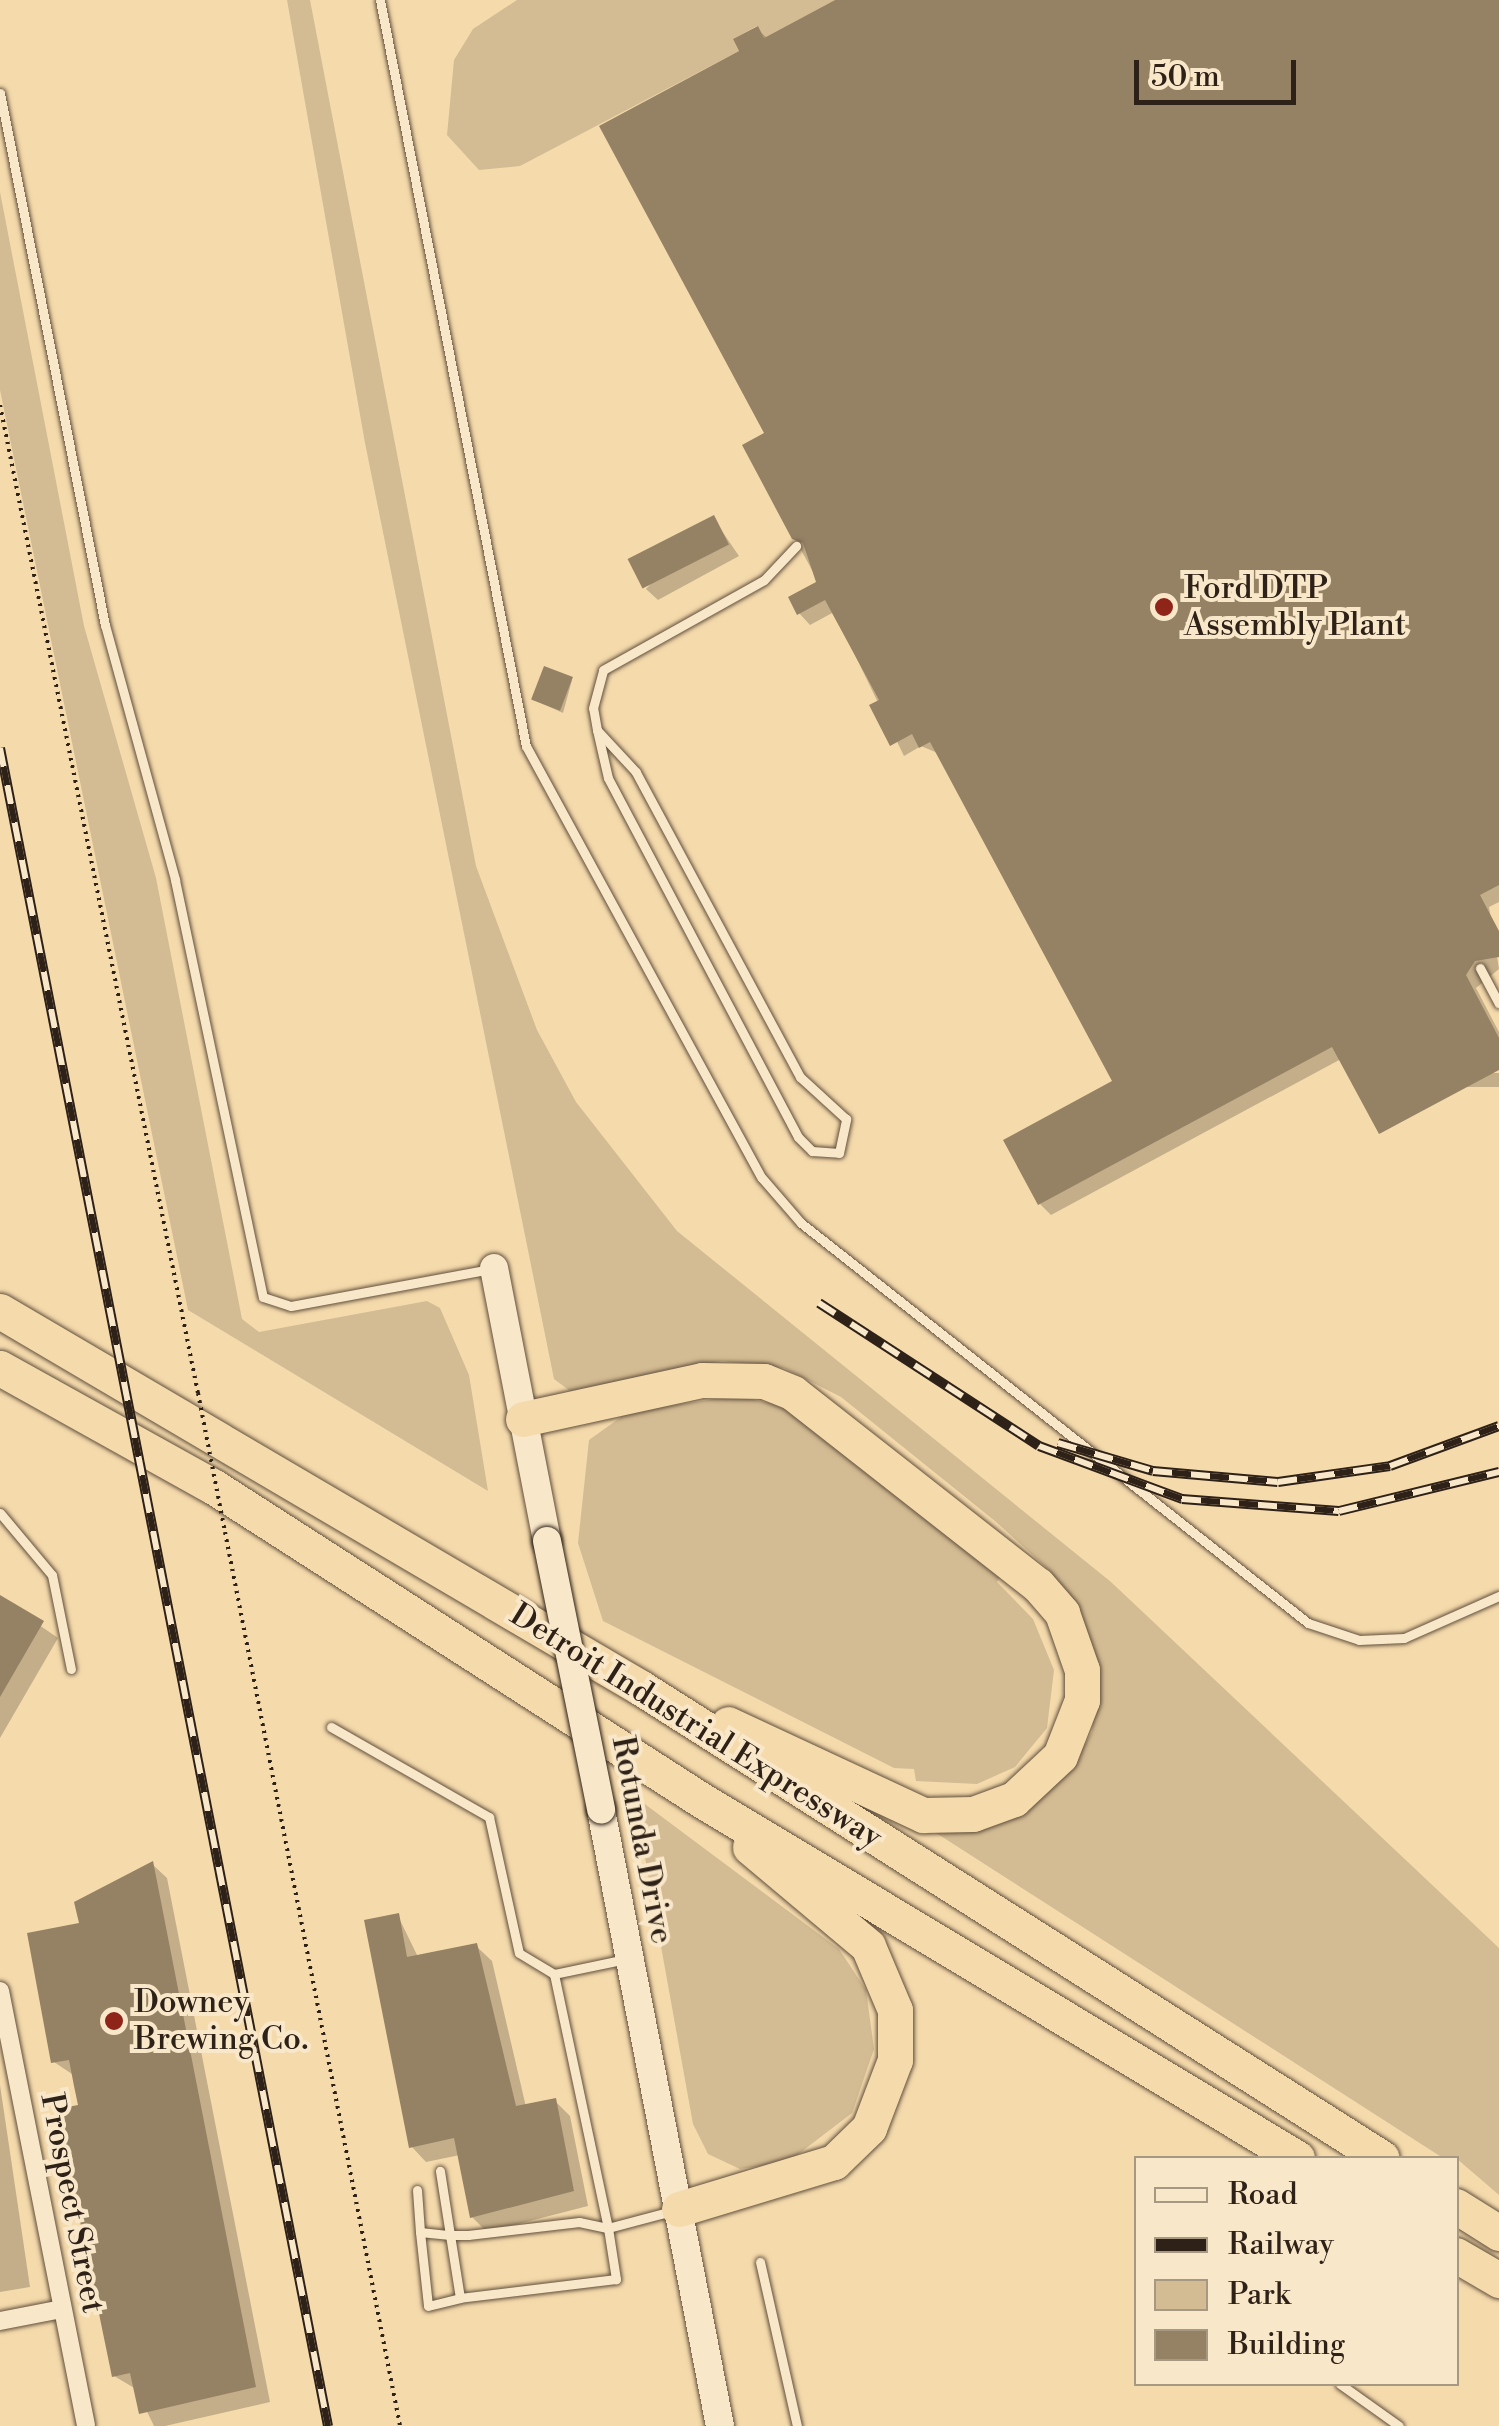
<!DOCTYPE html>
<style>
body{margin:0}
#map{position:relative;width:1499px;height:2426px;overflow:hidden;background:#f5daac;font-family:"Libre Bodoni",serif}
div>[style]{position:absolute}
.green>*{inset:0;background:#d3bb93}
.shadow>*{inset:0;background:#0003;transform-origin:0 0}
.building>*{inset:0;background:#958164;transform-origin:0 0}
.path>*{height:4px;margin-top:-2px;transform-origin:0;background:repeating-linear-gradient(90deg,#2e2117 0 2.5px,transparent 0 7.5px)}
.roads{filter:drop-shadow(0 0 2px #604f3c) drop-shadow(0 0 2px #604f3c)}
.service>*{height:9px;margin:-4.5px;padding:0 4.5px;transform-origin:4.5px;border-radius:4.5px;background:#f8e7c9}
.minor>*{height:18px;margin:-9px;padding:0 9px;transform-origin:9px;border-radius:9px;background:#f8e7c9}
.secondary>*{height:28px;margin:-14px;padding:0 14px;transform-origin:14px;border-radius:14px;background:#f8e7c9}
.motorway>*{height:35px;margin:-17.5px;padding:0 17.5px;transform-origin:17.5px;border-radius:17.5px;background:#f5daac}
.rail>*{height:10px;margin-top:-5px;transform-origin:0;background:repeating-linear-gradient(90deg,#f8e7c9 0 19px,#2e2117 0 38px);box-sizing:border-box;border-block:2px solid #2e2117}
.path-bridge>*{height:4px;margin-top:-2px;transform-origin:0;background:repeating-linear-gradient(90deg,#2e2117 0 2.5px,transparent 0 7.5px)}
.bridges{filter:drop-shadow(0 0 2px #2e2117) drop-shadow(0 0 2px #2e2117)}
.secondary-bridge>*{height:28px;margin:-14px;padding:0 14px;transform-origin:14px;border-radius:14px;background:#f8e7c9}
.dots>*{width:28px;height:28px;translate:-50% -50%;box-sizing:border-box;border:5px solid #f8e7c9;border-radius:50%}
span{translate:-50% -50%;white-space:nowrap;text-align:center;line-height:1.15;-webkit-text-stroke:8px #f8e7c9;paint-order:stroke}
.poi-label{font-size:32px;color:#2e2117}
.left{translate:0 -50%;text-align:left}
.street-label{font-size:32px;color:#2e2117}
.legend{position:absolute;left:1134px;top:2156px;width:325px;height:230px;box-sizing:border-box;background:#f8e7c9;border:2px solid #a79882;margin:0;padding:12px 18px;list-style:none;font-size:30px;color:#2e2117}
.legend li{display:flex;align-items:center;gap:20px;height:50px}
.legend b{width:50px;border:2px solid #a79882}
.scale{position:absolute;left:1134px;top:60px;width:162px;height:45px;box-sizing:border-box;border:5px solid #2e2117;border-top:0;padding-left:12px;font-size:30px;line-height:35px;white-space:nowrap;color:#2e2117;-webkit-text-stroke:8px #f8e7c9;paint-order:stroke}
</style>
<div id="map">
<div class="green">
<div style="clip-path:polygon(287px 0,310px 0,476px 866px,537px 1030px,576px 1102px,677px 1231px,1111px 1582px,1499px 1948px,1499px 2195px,1456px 2158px,1443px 2158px,930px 1829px,1021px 1814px,1068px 1774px,1092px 1732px,1098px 1677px,1084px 1624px,1048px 1569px,995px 1521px,841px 1397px,784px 1368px,722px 1361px,570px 1391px,554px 1379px,365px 443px)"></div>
<div style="clip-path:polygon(517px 0,835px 0,764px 38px,757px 26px,733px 39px,739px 51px,520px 166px,479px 170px,447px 135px,454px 60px,473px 29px)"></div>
<div style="clip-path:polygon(0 192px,84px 626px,156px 878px,242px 1319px,259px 1332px,427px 1301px,440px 1308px,469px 1375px,488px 1491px,188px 1310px,0 390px)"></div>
<div style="clip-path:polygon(735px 1396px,788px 1407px,1002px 1574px,997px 1582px,1033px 1619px,1054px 1670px,1047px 1728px,1015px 1767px,977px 1784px,916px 1781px,914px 1769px,894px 1768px,603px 1621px,578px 1543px,589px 1440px,628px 1412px)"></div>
<div style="clip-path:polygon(634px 1796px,839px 1949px,866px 1990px,874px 2049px,852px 2113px,788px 2162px,740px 2169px,708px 2154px,693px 2124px)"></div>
</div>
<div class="shadow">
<div style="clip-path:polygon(840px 0,1499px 0,1499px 902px,1489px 907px,1499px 969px,1476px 988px,1499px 1032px,1499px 1067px,1381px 1133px,1341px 1059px,1051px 1215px,1040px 1204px,1116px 1082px,940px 754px,921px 746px,904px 756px,834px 612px,810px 625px,799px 613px,819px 583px,794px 537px,767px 434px,743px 52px,757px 29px,768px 39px)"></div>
<div style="clip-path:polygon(713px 518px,739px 556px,658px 600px,646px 589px)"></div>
<div style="clip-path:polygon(572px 680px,563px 713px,534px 700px)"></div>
<div style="left:1499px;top:1073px;width:14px;height:132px;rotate:90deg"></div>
<div style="clip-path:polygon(0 1598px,58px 1638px,0 1738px)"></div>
<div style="clip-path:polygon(152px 1864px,167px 1878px,270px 2402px,165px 2426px,154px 2426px,136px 2389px,114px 2376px,75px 2076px,54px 2062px,82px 1925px)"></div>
<div style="clip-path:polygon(398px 1916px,418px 1957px,476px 1946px,492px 1961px,526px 2107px,555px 2101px,570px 2116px,588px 2206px,487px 2232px,472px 2217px,460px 2155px,426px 2162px,411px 2146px)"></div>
<div style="clip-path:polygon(0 2085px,30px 2287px,0 2292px)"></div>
</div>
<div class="building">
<div style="clip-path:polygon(835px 0,1499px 0,1499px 885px,1480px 895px,1499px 931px,1499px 957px,1475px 961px,1466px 975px,1499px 1038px,1499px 1070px,1379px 1134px,1332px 1047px,1038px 1205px,1003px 1140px,1112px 1081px,930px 742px,919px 748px,912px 734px,890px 746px,869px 705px,879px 700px,825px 600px,797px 615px,788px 597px,816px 582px,803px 543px,792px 539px,742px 445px,764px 433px,599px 126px,739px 51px,733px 39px,758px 26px,764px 38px)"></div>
<div style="left:714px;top:515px;width:33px;height:97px;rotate:63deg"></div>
<div style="left:544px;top:666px;width:31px;height:36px;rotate:21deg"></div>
<div style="clip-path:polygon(0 1595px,44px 1621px,0 1697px)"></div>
<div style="clip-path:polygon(153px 1861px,256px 2387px,139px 2414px,130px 2373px,112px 2377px,57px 2109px,78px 2105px,74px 2086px,69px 2060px,51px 2063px,27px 1933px,79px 1923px,74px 1902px)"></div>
<div style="clip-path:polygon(399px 1913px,407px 1957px,477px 1943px,516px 2106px,556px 2098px,574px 2191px,470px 2218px,454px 2138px,409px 2148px,364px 1920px)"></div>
</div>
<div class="path">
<div style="left:0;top:405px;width:1008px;rotate:78.67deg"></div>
<div style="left:225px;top:1532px;width:911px;rotate:78.92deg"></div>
</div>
<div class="roads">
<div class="service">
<div style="left:380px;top:0;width:760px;rotate:78.93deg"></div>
<div style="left:526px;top:746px;width:492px;rotate:61.4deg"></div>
<div style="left:762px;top:1178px;width:60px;rotate:49.1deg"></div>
<div style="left:801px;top:1223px;width:646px;rotate:38.27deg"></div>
<div style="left:1308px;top:1623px;width:54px;rotate:18.4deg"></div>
<div style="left:1359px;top:1640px;width:45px;rotate:-2.5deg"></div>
<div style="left:1404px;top:1638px;width:104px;rotate:-23.9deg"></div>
<div style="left:0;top:93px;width:542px;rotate:78.84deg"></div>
<div style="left:105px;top:625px;width:264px;rotate:74.6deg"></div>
<div style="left:175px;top:880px;width:426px;rotate:78.1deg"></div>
<div style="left:263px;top:1297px;width:29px;rotate:18deg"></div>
<div style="left:291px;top:1306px;width:203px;rotate:-10.5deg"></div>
<div style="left:597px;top:730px;width:49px;rotate:77.1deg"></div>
<div style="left:608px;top:778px;width:406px;rotate:62.1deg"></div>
<div style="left:798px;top:1137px;width:20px;rotate:45deg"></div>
<div style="left:812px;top:1151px;width:27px;rotate:4deg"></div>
<div style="left:839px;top:1153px;width:35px;rotate:-78deg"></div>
<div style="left:846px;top:1119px;width:62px;rotate:-137.6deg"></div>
<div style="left:800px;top:1077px;width:346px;rotate:-118.3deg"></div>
<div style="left:636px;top:772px;width:57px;rotate:-132.9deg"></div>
<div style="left:597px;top:730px;width:22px;rotate:-100deg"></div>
<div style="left:593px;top:708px;width:39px;rotate:-75deg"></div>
<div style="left:603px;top:670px;width:184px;rotate:-29.2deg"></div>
<div style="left:764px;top:580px;width:47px;rotate:-46.7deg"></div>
<div style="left:1480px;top:968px;width:40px;rotate:62deg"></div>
<div style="left:0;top:1513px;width:81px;rotate:50deg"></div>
<div style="left:52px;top:1575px;width:96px;rotate:78.6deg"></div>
<div style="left:331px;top:1727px;width:182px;rotate:29.7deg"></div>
<div style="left:489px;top:1817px;width:139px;rotate:77.6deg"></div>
<div style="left:519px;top:1953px;width:41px;rotate:31deg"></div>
<div style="left:626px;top:1959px;width:74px;rotate:168.2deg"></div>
<div style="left:554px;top:1974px;width:260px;rotate:78deg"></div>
<div style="left:608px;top:2228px;width:66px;rotate:-14.9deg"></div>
<div style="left:417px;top:2190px;width:42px;rotate:85.9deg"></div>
<div style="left:420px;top:2232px;width:30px;rotate:6deg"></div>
<div style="left:450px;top:2235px;width:18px"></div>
<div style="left:468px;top:2235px;width:112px;rotate:-6.7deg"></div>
<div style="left:579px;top:2222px;width:30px;rotate:12deg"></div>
<div style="left:608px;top:2228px;width:52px;rotate:81.1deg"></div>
<div style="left:616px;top:2279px;width:157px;rotate:173.1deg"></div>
<div style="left:460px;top:2298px;width:64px;rotate:-99deg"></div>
<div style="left:450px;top:2235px;width:65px;rotate:-98.9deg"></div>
<div style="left:420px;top:2232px;width:74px;rotate:83.8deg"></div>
<div style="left:428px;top:2306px;width:33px;rotate:-14deg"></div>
<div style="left:760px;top:2262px;width:168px;rotate:77.3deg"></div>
<div style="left:1340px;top:2384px;width:72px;rotate:35.4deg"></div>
</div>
<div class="minor">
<div style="left:0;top:1991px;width:443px;rotate:78.8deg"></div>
<div style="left:0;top:2321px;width:63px;rotate:-11deg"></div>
</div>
<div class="secondary">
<div style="left:494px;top:1268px;width:278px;rotate:79deg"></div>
<div style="left:601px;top:1810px;width:627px;rotate:79.07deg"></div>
</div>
<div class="motorway">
<div style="left:0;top:1311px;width:744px;rotate:30.46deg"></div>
<div style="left:641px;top:1688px;width:877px;rotate:32.39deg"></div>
<div style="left:0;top:1368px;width:245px;rotate:29.1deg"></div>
<div style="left:214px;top:1487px;width:575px;rotate:32.72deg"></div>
<div style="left:698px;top:1798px;width:699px;rotate:31.01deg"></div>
<div style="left:523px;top:1419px;width:183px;rotate:-12.3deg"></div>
<div style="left:702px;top:1380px;width:62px;rotate:0.9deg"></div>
<div style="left:764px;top:1381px;width:31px;rotate:22deg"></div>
<div style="left:793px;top:1393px;width:311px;rotate:38.1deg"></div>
<div style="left:1038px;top:1585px;width:37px;rotate:49deg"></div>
<div style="left:1062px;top:1613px;width:60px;rotate:70.7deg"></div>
<div style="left:1082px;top:1670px;width:30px;rotate:90deg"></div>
<div style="left:1082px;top:1700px;width:60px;rotate:111.4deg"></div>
<div style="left:1060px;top:1756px;width:63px;rotate:136.9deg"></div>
<div style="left:1014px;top:1799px;width:44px;rotate:159.9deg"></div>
<div style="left:973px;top:1814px;width:50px;rotate:178.9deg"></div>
<div style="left:923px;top:1815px;width:215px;rotate:-155deg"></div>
<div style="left:1456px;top:2206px;width:51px;rotate:32.1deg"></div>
<div style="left:679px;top:2209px;width:162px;rotate:-16.9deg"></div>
<div style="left:834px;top:2162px;width:49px;rotate:-44.2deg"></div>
<div style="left:869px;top:2128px;width:73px;rotate:-69.1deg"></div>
<div style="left:895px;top:2060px;width:50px;rotate:-90deg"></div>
<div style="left:895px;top:2010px;width:69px;rotate:-112.9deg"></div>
<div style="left:868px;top:1946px;width:154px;rotate:-140deg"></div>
<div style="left:1456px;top:2255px;width:50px;rotate:30.2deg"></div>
</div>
</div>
<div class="rail">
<div style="left:0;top:748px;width:1710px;rotate:78.94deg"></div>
<div style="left:819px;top:1303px;width:262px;rotate:33deg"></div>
<div style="left:1039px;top:1446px;width:153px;rotate:20.3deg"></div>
<div style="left:1182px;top:1499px;width:157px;rotate:4.4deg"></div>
<div style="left:1339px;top:1511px;width:165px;rotate:-13.7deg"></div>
<div style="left:1058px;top:1443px;width:99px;rotate:16.4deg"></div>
<div style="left:1153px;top:1471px;width:125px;rotate:5deg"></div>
<div style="left:1278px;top:1482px;width:113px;rotate:-8.1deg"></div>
<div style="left:1390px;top:1466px;width:116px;rotate:-20.2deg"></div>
</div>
<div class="path-bridge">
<div style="left:198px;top:1393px;width:142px;rotate:79deg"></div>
</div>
<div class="bridges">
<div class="secondary-bridge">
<div style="left:547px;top:1541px;width:274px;rotate:78.6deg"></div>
</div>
</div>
<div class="dots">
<div style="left:1164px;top:607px;background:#8f2418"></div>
<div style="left:114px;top:2021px;background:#8f2418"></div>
</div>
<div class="poi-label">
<span class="left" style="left:1184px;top:607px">Ford DTP<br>Assembly Plant</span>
<span class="left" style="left:134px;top:2021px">Downey<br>Brewing Co.</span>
</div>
<div class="street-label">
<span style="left:696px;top:1726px;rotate:32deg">Detroit Industrial Expressway</span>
<span style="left:642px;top:1840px;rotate:79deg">Rotunda Drive</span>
<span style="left:72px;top:2203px;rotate:79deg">Prospect Street</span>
</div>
<ul class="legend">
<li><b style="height:12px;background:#f8e7c9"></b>Road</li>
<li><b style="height:12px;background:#2e2117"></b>Railway</li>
<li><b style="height:28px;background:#d3bb93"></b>Park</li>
<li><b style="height:28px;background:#958164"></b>Building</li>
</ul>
<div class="scale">50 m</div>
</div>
